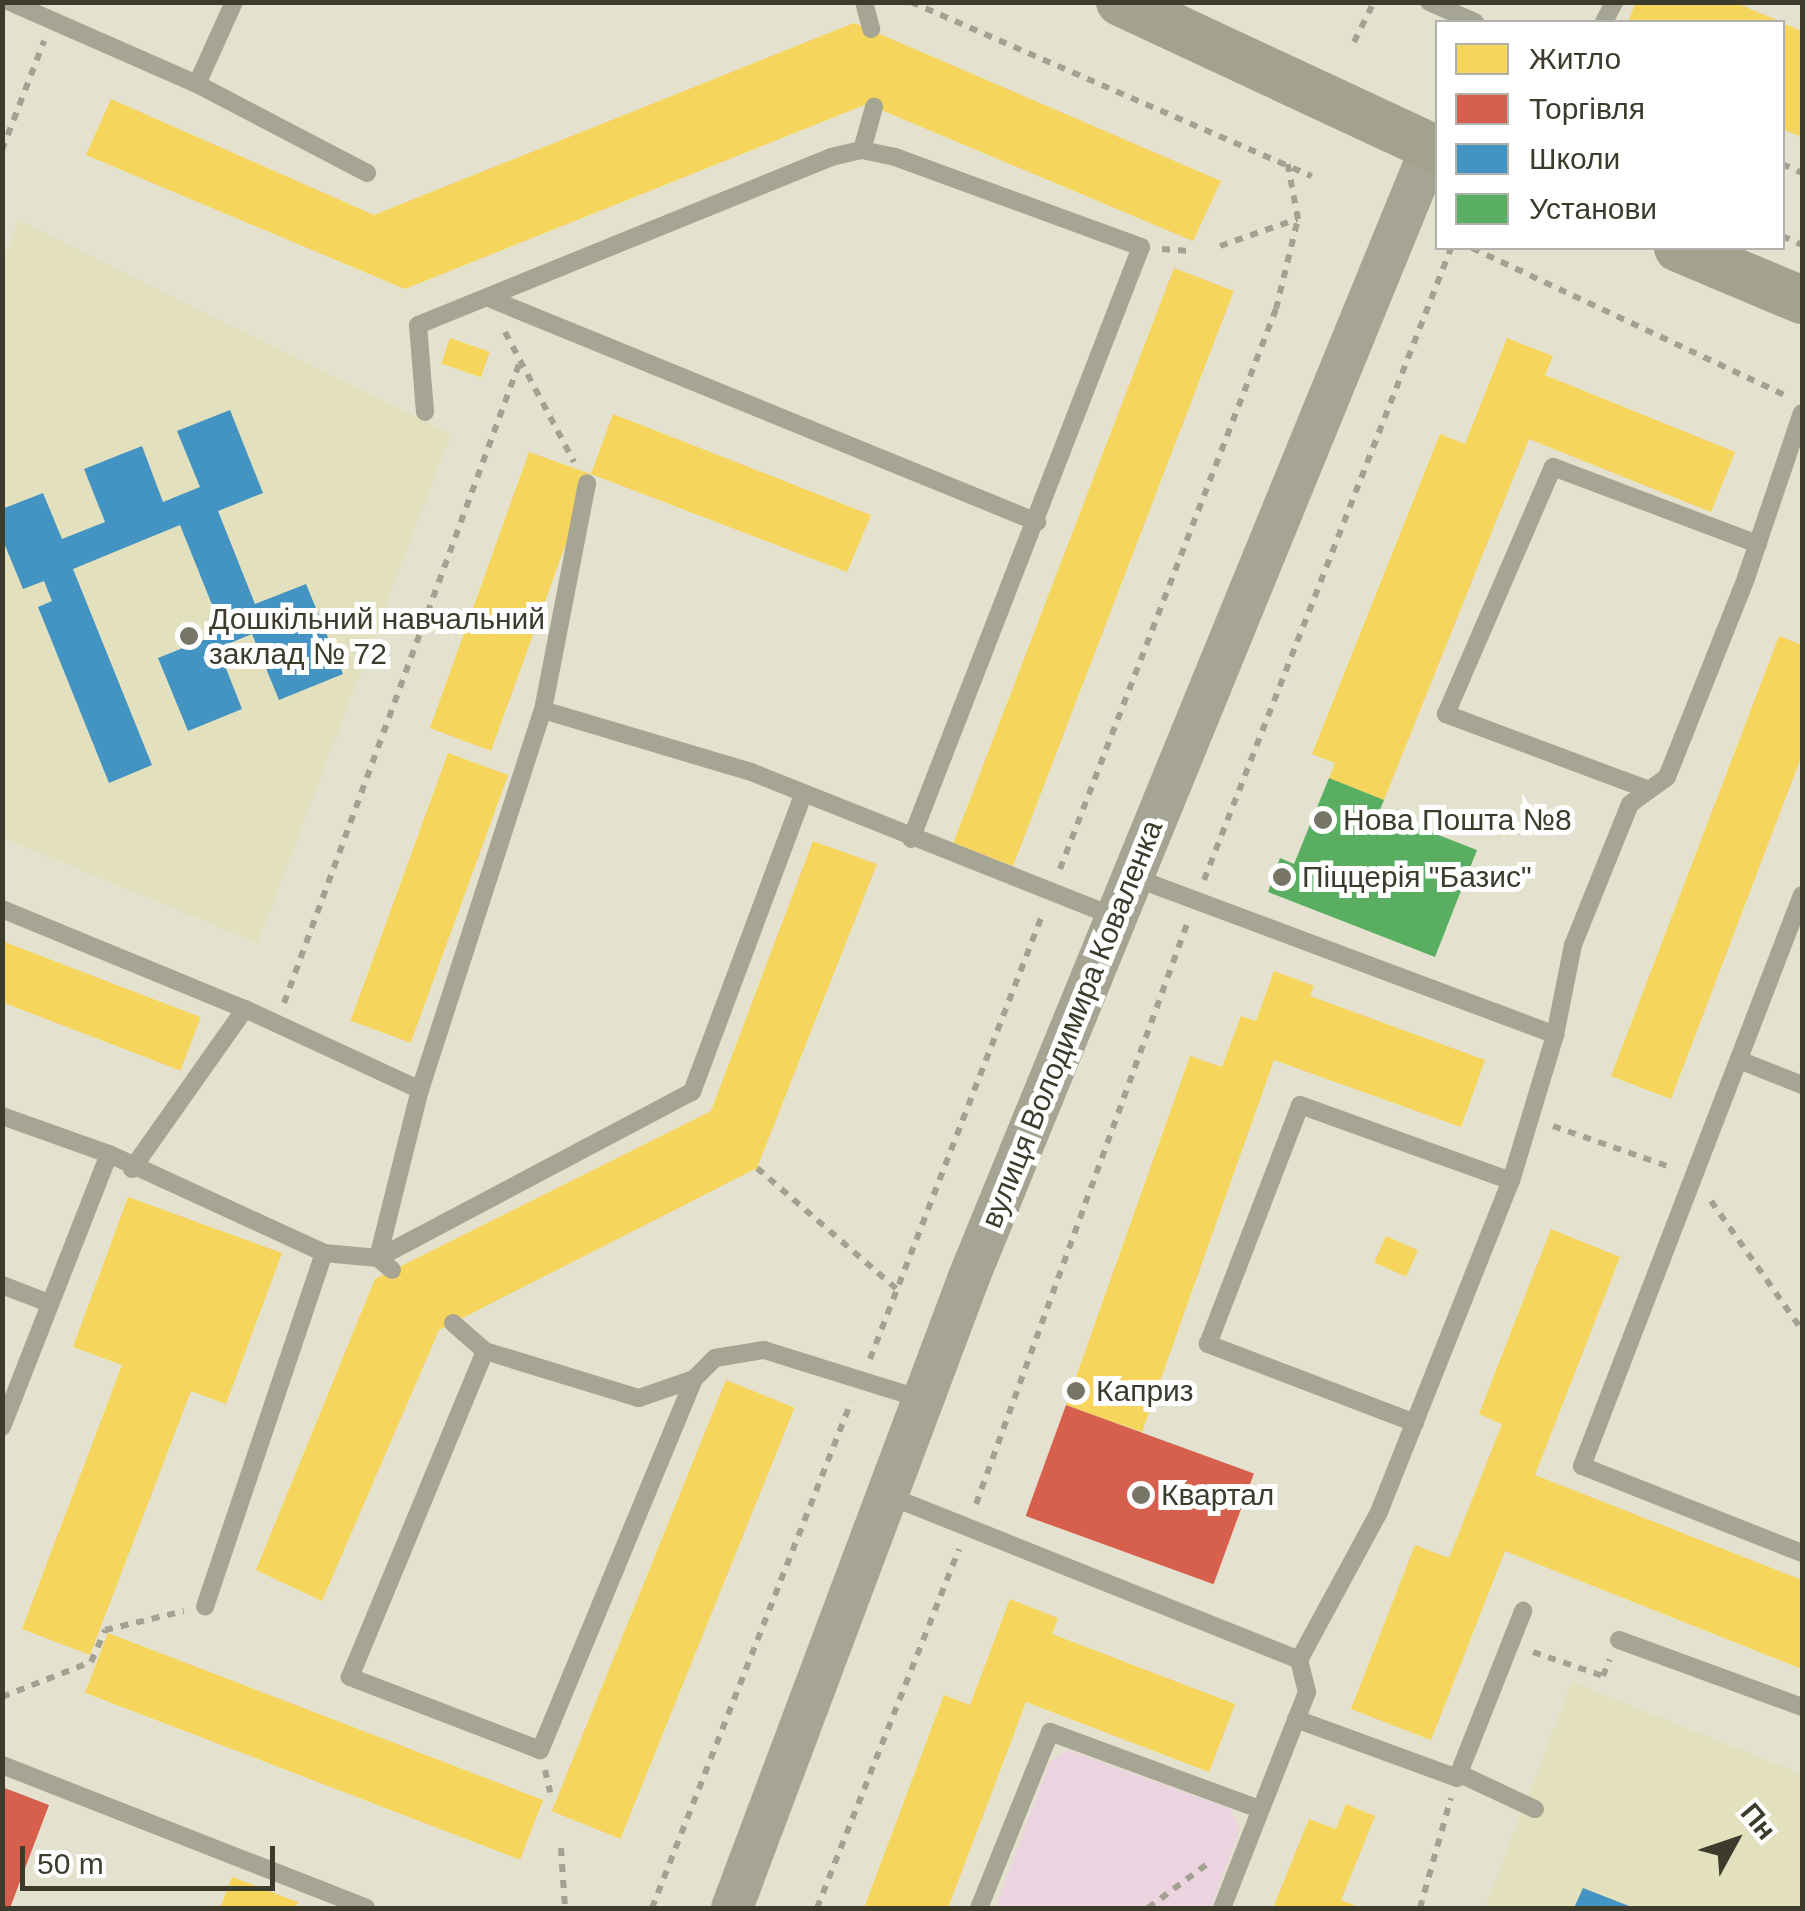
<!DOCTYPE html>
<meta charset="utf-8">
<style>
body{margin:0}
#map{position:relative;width:1805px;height:1911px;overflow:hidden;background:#e4e2ce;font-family:Helvetica,sans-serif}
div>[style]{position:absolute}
.built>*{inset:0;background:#e3e0be}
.green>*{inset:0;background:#ebd4e0}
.homes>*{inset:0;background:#f6d55c;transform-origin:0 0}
.shops>*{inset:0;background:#d6604d;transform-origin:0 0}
.schools>*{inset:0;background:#4393c3}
.public>*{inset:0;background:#5aae61}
.path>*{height:6px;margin-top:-3px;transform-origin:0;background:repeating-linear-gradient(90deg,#a3a192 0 8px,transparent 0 16px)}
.service>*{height:18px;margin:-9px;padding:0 9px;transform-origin:9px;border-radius:9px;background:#a6a492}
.tertiary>*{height:42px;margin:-21px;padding:0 21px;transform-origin:21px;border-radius:21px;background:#a6a492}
.secondary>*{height:48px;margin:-24px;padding:0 24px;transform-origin:24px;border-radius:24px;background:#a4a18c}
.dots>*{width:28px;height:28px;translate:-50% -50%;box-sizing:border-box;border:5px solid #fff;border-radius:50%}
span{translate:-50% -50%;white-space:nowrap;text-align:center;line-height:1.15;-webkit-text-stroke:10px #fff;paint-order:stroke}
.poi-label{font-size:30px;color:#3d3b2c}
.left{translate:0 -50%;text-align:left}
.street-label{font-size:30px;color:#3d3b2c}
.frame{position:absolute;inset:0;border:5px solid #3d3b2c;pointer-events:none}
.legend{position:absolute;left:1435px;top:20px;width:350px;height:230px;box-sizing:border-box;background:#fff;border:2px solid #b1b1ab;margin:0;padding:12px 18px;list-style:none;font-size:30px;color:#3d3b2c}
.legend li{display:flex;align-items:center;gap:20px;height:50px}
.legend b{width:50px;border:2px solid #b1b1ab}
.north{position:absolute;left:1685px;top:1791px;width:100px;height:100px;-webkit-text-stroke:8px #fff;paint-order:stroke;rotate:50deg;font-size:28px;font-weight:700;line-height:40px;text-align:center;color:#3d3b2c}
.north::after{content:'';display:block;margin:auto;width:35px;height:45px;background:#3d3b2c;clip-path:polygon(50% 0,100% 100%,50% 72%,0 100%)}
.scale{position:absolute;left:20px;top:1846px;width:255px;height:45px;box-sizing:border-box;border:5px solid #3d3b2c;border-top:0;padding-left:12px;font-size:30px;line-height:35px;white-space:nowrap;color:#3d3b2c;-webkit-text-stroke:8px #fff;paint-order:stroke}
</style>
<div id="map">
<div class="built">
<div style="clip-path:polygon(19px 220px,451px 434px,258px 943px,3px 838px,2px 266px)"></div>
<div style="clip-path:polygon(1572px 1682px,1802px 1774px,1802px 1908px,1485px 1908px)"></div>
</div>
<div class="green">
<div style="clip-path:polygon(1068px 1750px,1231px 1809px,1240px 1829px,1211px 1908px,995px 1908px,1050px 1761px)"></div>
</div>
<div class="homes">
<div style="clip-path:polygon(1636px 2px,1734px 2px,1781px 22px,1628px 22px)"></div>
<div style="clip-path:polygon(854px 23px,1221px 181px,1193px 241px,867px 104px,405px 289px,86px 155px,111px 99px,374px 215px)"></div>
<div style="clip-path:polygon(1782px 23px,1802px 31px,1802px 137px,1782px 129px)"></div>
<div style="left:1174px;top:268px;width:64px;height:616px;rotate:21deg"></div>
<div style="left:450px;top:338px;width:42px;height:27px;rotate:19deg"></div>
<div style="clip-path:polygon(1507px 338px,1553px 356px,1545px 375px,1735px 452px,1711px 512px,1529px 439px,1384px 800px,1329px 778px,1335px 763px,1312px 754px,1440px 434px,1465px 444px)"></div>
<div style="clip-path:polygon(613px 414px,871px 515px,847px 572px,591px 474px,491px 751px,430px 728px,529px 452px,591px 474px)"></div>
<div style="clip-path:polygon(1779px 636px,1802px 645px,1802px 755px,1671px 1099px,1611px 1076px)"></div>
<div style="left:448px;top:753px;width:64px;height:285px;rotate:20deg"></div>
<div style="clip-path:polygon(813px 841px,877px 864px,757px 1168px,439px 1330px,322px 1601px,256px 1570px,375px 1279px,711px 1111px)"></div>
<div style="left:2px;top:941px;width:213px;height:57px;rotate:21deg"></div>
<div style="clip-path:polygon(1274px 971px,1314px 986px,1310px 996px,1485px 1060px,1461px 1127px,1274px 1060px,1142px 1432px,1066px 1405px,1190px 1056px,1222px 1067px,1241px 1016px,1256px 1021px)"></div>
<div style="clip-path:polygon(128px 1197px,282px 1253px,226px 1404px,191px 1391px,90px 1655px,22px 1629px,122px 1365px,73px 1347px)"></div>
<div style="clip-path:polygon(1551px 1229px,1620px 1257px,1535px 1475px,1802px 1580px,1802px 1669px,1505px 1551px,1431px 1740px,1351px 1709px,1415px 1545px,1449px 1558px,1502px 1424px,1479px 1414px)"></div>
<div style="left:1386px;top:1236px;width:35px;height:29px;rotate:24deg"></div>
<div style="left:726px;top:1380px;width:74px;height:465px;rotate:22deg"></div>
<div style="clip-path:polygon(1010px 1599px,1058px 1618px,1052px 1634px,1235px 1704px,1209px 1772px,1026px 1702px,948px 1908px,864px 1908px,944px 1695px,970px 1705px)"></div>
<div style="left:108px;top:1633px;width:466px;height:64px;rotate:21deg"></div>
<div style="clip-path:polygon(1346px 1804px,1375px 1816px,1341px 1900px,1361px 1908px,1273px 1908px,1309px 1819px,1336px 1829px)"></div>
<div style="clip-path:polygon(232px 1877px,298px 1902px,295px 1908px,220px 1908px)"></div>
</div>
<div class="shops">
<div style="left:1066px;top:1405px;width:200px;height:118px;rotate:20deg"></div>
<div style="clip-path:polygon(2px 1787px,49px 1805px,10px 1908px,2px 1908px)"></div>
</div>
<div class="schools">
<div style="clip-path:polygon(230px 410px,263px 493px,218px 511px,255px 604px,306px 584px,343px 674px,279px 700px,252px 634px,218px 648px,242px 709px,188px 731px,158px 658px,223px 632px,180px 525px,73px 569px,152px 765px,109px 783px,38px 607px,52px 601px,44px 581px,23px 589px,2px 538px,2px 509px,43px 493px,62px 539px,105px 522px,84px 469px,142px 446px,163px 502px,200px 487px,177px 431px)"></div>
<div style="clip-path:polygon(1583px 1888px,1634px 1908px,1574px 1908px)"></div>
</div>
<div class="public">
<div style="clip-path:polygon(1329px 778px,1384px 800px,1379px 812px,1477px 850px,1435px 957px,1268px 892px,1280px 858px,1294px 864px)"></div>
</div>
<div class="path">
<div style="left:911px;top:2px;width:437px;rotate:23.5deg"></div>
<div style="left:1354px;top:42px;width:45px;rotate:-63.4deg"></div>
<div style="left:2px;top:150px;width:117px;rotate:-68.9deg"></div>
<div style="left:1782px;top:164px;width:22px;rotate:24deg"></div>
<div style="left:1782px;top:236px;width:22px;rotate:24deg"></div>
<div style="left:1220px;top:246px;width:82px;rotate:-19.3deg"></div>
<div style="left:1472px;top:248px;width:348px;rotate:25.2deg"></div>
<div style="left:1162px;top:249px;width:27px;rotate:4deg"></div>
<div style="left:505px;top:332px;width:147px;rotate:62deg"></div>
<div style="left:1060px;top:869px;width:600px;rotate:-68.91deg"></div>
<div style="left:1276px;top:309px;width:93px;rotate:-76.3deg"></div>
<div style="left:1298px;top:219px;width:59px;rotate:-100.7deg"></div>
<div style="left:1204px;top:880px;width:679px;rotate:-68.65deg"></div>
<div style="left:284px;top:1003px;width:681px;rotate:-69.81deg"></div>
<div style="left:1553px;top:1126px;width:127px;rotate:19.3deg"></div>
<div style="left:757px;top:1168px;width:189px;rotate:40.9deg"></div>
<div style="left:1711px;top:1201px;width:158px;rotate:54.8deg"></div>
<div style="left:870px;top:1359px;width:477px;rotate:-68.8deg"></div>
<div style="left:976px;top:1504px;width:617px;rotate:-70.01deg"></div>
<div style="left:1533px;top:1652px;width:74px;rotate:18.9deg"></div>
<div style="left:1603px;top:1676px;width:18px;rotate:-68deg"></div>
<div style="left:2px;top:1697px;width:96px;rotate:-21.5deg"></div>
<div style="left:91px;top:1662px;width:35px;rotate:-66deg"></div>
<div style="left:105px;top:1630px;width:81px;rotate:-13.5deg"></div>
<div style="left:545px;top:1770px;width:23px;rotate:77deg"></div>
<div style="left:561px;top:1848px;width:60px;rotate:86.2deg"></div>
<div style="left:652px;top:1908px;width:544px;rotate:-68.53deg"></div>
<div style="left:817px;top:1908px;width:386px;rotate:-68.4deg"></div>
<div style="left:1148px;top:1908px;width:79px;rotate:-36.7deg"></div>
<div style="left:1420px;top:1908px;width:114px;rotate:-74.3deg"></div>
</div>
<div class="service">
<div style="left:10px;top:2px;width:204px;rotate:23.7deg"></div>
<div style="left:234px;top:2px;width:90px;rotate:114.3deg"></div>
<div style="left:197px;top:84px;width:192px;rotate:27.6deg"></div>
<div style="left:864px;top:2px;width:28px;rotate:75deg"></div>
<div style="left:1429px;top:2px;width:50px;rotate:23.5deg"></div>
<div style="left:1604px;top:22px;width:22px;rotate:-63deg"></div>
<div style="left:862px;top:150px;width:45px;rotate:-74.4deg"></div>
<div style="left:491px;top:299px;width:590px;rotate:22.22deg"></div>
<div style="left:425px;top:412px;width:87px;rotate:-94.6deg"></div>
<div style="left:418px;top:325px;width:446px;rotate:-22.1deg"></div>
<div style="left:831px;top:157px;width:32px;rotate:-13deg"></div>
<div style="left:862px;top:150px;width:34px;rotate:12deg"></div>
<div style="left:895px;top:157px;width:262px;rotate:20.1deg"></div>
<div style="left:1141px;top:247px;width:635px;rotate:111.23deg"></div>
<div style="left:543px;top:710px;width:231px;rotate:-79deg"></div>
<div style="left:1649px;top:790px;width:217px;rotate:-159.5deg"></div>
<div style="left:1446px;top:714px;width:269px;rotate:-66.6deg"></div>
<div style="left:1553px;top:467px;width:219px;rotate:20.6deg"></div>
<div style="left:1133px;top:877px;width:451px;rotate:20.5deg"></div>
<div style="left:1802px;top:895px;width:612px;rotate:111.07deg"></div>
<div style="left:1582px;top:1466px;width:237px;rotate:21.6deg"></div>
<div style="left:2px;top:909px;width:263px;rotate:22.4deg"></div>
<div style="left:245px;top:1009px;width:193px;rotate:24.8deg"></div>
<div style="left:420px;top:1090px;width:399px;rotate:-72.1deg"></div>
<div style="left:543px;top:710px;width:217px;rotate:16.6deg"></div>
<div style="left:751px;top:772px;width:394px;rotate:21.7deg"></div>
<div style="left:1739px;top:1060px;width:68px;rotate:21.6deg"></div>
<div style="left:2px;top:1116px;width:114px;rotate:19.6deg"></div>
<div style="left:132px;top:1169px;width:196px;rotate:-54.8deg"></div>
<div style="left:324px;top:1253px;width:54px;rotate:5.3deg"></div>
<div style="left:378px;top:1258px;width:355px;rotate:-27.9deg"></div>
<div style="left:692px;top:1092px;width:319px;rotate:-69.5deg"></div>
<div style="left:392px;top:1270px;width:18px;rotate:-139deg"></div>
<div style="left:378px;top:1258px;width:173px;rotate:-76deg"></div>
<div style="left:2px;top:1285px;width:47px;rotate:21.1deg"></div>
<div style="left:453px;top:1323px;width:43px;rotate:41.2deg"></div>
<div style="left:694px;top:1379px;width:402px;rotate:112.5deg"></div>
<div style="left:540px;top:1750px;width:204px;rotate:-159deg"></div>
<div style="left:350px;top:1677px;width:353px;rotate:-67.5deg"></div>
<div style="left:485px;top:1351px;width:161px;rotate:17deg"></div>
<div style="left:639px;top:1398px;width:58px;rotate:-19.1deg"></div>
<div style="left:694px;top:1379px;width:30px;rotate:-45deg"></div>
<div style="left:715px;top:1358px;width:50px;rotate:-9.3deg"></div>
<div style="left:764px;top:1350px;width:164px;rotate:17.3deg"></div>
<div style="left:1415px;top:1423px;width:222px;rotate:-159.1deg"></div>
<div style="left:1208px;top:1344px;width:256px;rotate:-68.9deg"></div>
<div style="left:1300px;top:1105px;width:224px;rotate:19.8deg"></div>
<div style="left:2px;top:1427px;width:293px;rotate:-68.6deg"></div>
<div style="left:109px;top:1154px;width:237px;rotate:24.7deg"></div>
<div style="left:324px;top:1253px;width:373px;rotate:108.6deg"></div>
<div style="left:887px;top:1495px;width:444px;rotate:21.8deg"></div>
<div style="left:1619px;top:1640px;width:195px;rotate:20.1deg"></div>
<div style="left:1296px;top:1719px;width:171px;rotate:20.1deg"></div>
<div style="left:1457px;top:1778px;width:180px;rotate:-68.4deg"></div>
<div style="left:2px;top:1765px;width:391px;rotate:21.4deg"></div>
<div style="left:1458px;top:1773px;width:85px;rotate:25.1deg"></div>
<div style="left:979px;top:1908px;width:190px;rotate:-68deg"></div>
<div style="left:1050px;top:1732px;width:223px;rotate:20.2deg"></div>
<div style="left:1222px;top:1908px;width:232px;rotate:-68.5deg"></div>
<div style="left:1307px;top:1692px;width:33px;rotate:-104deg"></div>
<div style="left:1299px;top:1660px;width:168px;rotate:-61.6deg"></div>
<div style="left:1379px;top:1512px;width:356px;rotate:-68.3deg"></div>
<div style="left:1511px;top:1181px;width:152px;rotate:-73.2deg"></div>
<div style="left:1555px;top:1035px;width:92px;rotate:-78.7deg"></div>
<div style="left:1573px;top:945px;width:152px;rotate:-68deg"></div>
<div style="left:1630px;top:804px;width:46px;rotate:-36.1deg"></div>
<div style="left:1667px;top:777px;width:214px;rotate:-68.3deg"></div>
<div style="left:1746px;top:578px;width:174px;rotate:-71.3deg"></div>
</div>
<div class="tertiary">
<div style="left:732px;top:1908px;width:674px;rotate:-69.41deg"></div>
<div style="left:969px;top:1277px;width:1220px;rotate:-67.75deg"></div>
</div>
<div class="secondary">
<div style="left:1120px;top:2px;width:351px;rotate:25deg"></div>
<div style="left:1678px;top:248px;width:134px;rotate:22.8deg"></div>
</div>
<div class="dots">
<div style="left:189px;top:636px;background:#777565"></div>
<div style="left:1323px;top:820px;background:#777565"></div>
<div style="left:1282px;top:877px;background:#777565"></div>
<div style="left:1076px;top:1391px;background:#777565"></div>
<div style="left:1141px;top:1495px;background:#777565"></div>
</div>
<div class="poi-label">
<span class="left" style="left:209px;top:636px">Дошкільний навчальний<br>заклад № 72</span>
<span class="left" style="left:1343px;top:820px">Нова Пошта №8</span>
<span class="left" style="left:1302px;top:877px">Піццерія "Базис"</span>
<span class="left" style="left:1096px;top:1391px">Каприз</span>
<span class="left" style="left:1161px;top:1495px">Квартал</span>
</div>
<div class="street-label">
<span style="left:1072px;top:1024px;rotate:-68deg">вулиця Володимира Коваленка</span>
</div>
<div class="frame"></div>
<ul class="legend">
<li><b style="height:28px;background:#f6d55c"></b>Житло</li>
<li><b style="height:28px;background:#d6604d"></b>Торгівля</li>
<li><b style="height:28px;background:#4393c3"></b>Школи</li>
<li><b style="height:28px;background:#5aae61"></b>Установи</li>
</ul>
<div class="north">Пн</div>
<div class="scale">50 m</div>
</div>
